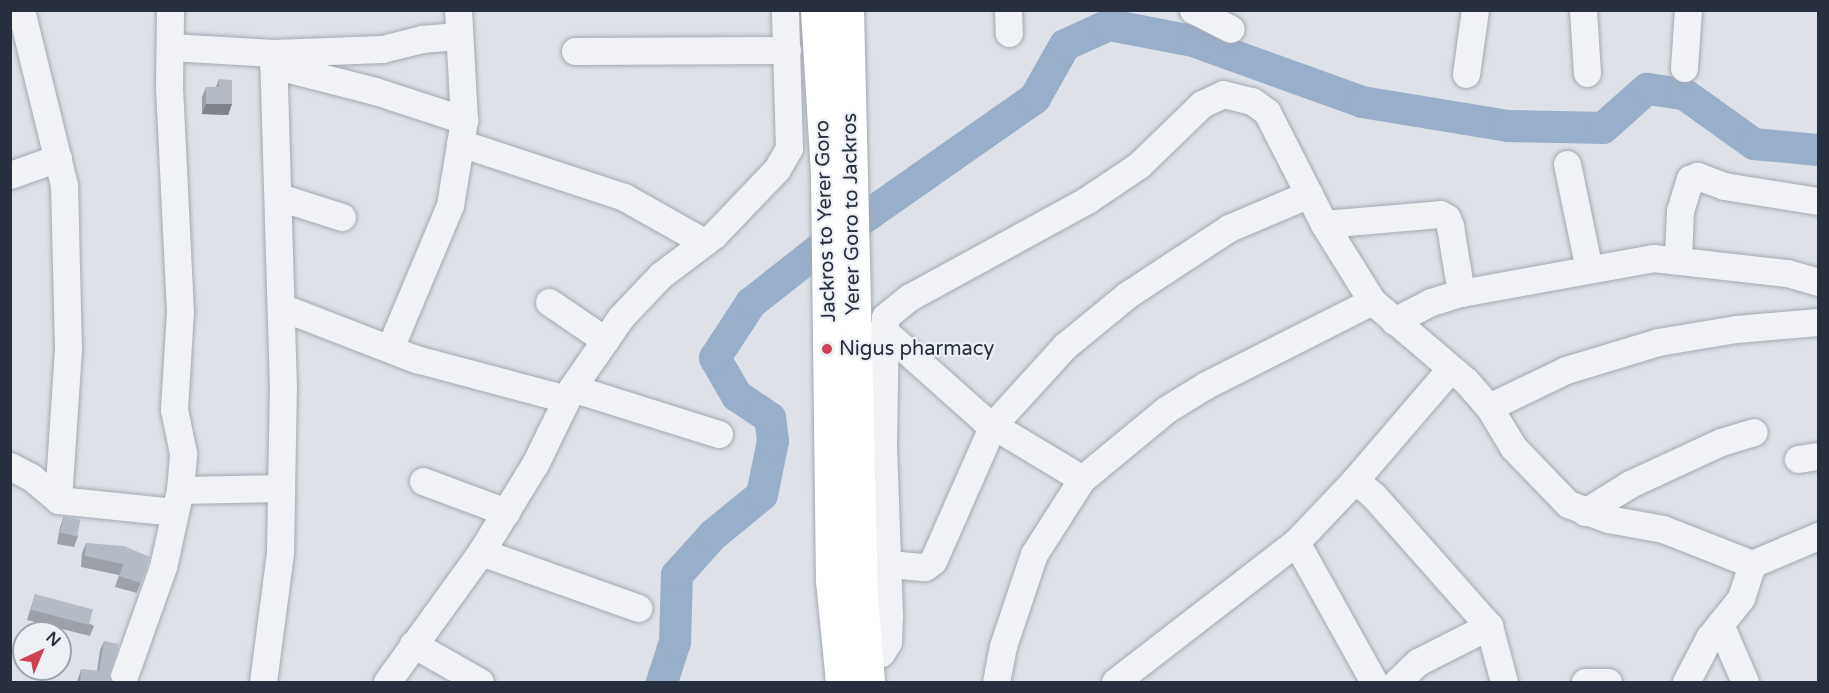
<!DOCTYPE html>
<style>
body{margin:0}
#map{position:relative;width:1829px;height:693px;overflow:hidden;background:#dee2e8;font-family:"Varela Round",sans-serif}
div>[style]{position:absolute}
.river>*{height:32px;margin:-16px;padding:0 16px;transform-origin:16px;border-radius:16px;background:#99aec8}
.roads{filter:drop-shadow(0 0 2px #a3a9b2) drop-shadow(0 0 2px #a3a9b2)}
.minor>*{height:27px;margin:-13.5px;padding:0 13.5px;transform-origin:13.5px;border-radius:13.5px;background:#f1f2f6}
.major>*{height:33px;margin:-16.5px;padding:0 16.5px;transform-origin:16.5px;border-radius:16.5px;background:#fff}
.wall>*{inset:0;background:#9ca1a9}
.shaded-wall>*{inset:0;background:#7f8389}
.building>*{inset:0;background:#b5bbc4;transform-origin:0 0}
.dots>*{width:16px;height:16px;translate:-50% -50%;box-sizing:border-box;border:3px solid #edf0f5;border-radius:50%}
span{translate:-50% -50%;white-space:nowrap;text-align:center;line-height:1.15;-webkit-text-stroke:4.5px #edf0f5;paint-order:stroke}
.street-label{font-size:20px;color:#272f3e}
.poi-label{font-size:20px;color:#272f3e}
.left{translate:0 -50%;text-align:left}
.frame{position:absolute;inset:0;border:12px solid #272f3e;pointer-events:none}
.north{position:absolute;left:12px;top:621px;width:60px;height:60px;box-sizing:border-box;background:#edf0f5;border:2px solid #9ea3ac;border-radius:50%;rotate:44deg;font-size:16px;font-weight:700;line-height:24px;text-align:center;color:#272f3e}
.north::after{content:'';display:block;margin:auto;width:21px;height:27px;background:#cd4354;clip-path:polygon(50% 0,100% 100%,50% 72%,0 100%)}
</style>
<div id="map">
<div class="river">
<div style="left:662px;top:682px;width:42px;rotate:-72deg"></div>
<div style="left:675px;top:642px;width:67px;rotate:-88.3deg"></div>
<div style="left:677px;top:575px;width:54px;rotate:-48deg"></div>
<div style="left:713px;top:535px;width:63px;rotate:-39.2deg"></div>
<div style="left:762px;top:495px;width:55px;rotate:-78.5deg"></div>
<div style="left:773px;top:441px;width:23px;rotate:-97deg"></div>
<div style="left:770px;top:418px;width:40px;rotate:-146deg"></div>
<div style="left:737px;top:396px;width:44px;rotate:-120.1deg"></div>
<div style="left:715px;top:358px;width:66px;rotate:-56.8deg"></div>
<div style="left:751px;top:303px;width:89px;rotate:-38.2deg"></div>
<div style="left:821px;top:248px;width:261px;rotate:-35deg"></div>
<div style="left:1035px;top:98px;width:61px;rotate:-60.5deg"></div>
<div style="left:1065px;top:45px;width:48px;rotate:-24.4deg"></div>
<div style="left:1109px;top:25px;width:86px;rotate:10.8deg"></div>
<div style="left:1193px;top:41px;width:180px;rotate:19.8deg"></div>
<div style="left:1362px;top:102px;width:148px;rotate:9.3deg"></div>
<div style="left:1508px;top:126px;width:95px;rotate:1.2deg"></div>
<div style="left:1603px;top:128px;width:59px;rotate:-41.6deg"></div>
<div style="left:1647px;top:89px;width:37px;rotate:8deg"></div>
<div style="left:1684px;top:94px;width:86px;rotate:35.5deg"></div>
<div style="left:1754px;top:144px;width:64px;rotate:5.4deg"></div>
</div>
<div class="roads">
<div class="minor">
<div style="left:21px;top:10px;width:180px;rotate:76.2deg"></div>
<div style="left:64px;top:185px;width:164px;rotate:88.6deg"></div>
<div style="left:68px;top:349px;width:151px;rotate:93.8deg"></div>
<div style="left:1008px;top:10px;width:23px;rotate:88deg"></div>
<div style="left:1193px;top:10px;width:42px;rotate:26.6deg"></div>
<div style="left:1583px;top:10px;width:63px;rotate:86.4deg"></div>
<div style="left:171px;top:47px;width:102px;rotate:3.4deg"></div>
<div style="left:273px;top:53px;width:109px;rotate:-2.1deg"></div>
<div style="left:382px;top:49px;width:41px;rotate:-14deg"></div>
<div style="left:422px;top:39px;width:35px;rotate:-5deg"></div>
<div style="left:575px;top:51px;width:212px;rotate:-0.3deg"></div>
<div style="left:273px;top:65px;width:105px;rotate:14.3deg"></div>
<div style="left:375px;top:91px;width:94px;rotate:18deg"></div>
<div style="left:1684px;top:68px;width:58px;rotate:-86.1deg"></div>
<div style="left:1466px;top:74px;width:65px;rotate:-82deg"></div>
<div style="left:460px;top:143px;width:173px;rotate:18.2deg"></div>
<div style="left:624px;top:197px;width:92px;rotate:29.4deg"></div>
<div style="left:1567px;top:164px;width:107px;rotate:78.2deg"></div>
<div style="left:10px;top:175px;width:51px;rotate:-19.5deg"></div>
<div style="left:279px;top:197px;width:66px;rotate:17.6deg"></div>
<div style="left:1324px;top:224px;width:116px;rotate:-4.9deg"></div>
<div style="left:1440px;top:214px;width:8px;rotate:30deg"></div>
<div style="left:1447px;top:218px;width:9px;rotate:69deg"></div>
<div style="left:1450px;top:226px;width:68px;rotate:80.7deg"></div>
<div style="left:1678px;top:258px;width:47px;rotate:-87.6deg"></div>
<div style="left:1680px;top:211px;width:34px;rotate:-73deg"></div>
<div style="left:1690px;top:179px;width:8px;rotate:-23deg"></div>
<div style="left:1697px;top:176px;width:29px;rotate:20deg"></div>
<div style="left:1724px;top:186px;width:95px;rotate:9.1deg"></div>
<div style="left:549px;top:302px;width:68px;rotate:34.2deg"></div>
<div style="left:281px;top:307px;width:145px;rotate:21.1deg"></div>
<div style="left:416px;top:359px;width:155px;rotate:14.9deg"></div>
<div style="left:1394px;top:321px;width:42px;rotate:-27.2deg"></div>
<div style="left:1431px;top:302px;width:31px;rotate:-17deg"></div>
<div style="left:1461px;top:293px;width:195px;rotate:-10.3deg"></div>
<div style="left:1653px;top:258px;width:135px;rotate:6.4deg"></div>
<div style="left:1787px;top:273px;width:32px;rotate:16deg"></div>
<div style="left:882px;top:329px;width:137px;rotate:41.7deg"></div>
<div style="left:984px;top:420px;width:114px;rotate:31deg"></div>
<div style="left:390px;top:348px;width:155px;rotate:-67.2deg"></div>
<div style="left:450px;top:205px;width:86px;rotate:-80.6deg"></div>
<div style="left:464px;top:120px;width:110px;rotate:-93.1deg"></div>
<div style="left:572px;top:388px;width:154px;rotate:17.4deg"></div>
<div style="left:1489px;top:407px;width:85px;rotate:-25.7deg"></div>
<div style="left:1566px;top:370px;width:96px;rotate:-16.9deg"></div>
<div style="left:1658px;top:342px;width:79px;rotate:-9.5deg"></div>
<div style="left:1736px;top:329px;width:82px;rotate:-4.9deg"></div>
<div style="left:1798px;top:459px;width:20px;rotate:-9deg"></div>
<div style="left:10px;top:466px;width:24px;rotate:28deg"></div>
<div style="left:31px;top:477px;width:35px;rotate:40deg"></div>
<div style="left:58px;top:500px;width:117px;rotate:5.9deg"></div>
<div style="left:1355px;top:480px;width:25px;rotate:40deg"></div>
<div style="left:1374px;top:496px;width:174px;rotate:48.5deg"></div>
<div style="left:1489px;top:626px;width:58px;rotate:75deg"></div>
<div style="left:423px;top:481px;width:89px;rotate:20.5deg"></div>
<div style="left:180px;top:490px;width:101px;rotate:-1.1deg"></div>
<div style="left:1585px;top:512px;width:53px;rotate:-31.9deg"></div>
<div style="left:1630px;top:484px;width:100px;rotate:-24.8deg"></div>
<div style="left:1721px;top:442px;width:34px;rotate:-17deg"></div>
<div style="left:1296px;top:542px;width:160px;rotate:60.9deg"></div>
<div style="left:481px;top:552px;width:167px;rotate:19.6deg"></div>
<div style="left:888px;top:564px;width:37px;rotate:5deg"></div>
<div style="left:925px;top:567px;width:10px;rotate:-37deg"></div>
<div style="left:933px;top:561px;width:149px;rotate:-66.2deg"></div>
<div style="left:993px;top:425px;width:107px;rotate:-47.7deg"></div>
<div style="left:1065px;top:346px;width:80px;rotate:-39.4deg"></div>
<div style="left:1127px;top:295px;width:122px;rotate:-33.3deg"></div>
<div style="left:1229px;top:228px;width:87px;rotate:-23deg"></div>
<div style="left:1720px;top:624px;width:63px;rotate:66.7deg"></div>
<div style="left:413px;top:644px;width:77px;rotate:29.6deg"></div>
<div style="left:864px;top:660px;width:18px;rotate:-22deg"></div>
<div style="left:881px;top:653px;width:13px;rotate:-58deg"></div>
<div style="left:888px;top:642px;width:26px;rotate:-88deg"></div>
<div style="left:889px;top:616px;width:168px;rotate:-92deg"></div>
<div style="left:883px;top:448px;width:131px;rotate:-89.1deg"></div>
<div style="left:885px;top:317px;width:32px;rotate:-39deg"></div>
<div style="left:910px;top:297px;width:202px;rotate:-28.7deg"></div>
<div style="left:1087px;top:200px;width:63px;rotate:-33.9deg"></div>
<div style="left:1139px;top:165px;width:88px;rotate:-44.1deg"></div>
<div style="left:1202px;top:104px;width:23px;rotate:-25deg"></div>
<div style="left:1223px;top:94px;width:30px;rotate:14deg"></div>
<div style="left:1252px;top:101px;width:19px;rotate:36deg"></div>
<div style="left:1267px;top:112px;width:126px;rotate:63deg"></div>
<div style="left:1324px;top:224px;width:91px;rotate:58.1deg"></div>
<div style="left:1372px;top:301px;width:123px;rotate:40.4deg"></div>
<div style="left:1466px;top:381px;width:35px;rotate:49deg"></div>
<div style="left:1489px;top:407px;width:47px;rotate:59deg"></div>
<div style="left:1513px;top:447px;width:79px;rotate:46deg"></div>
<div style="left:1568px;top:504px;width:43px;rotate:20.6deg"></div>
<div style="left:1608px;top:519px;width:56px;rotate:10.3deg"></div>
<div style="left:1663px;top:529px;width:96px;rotate:21.5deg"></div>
<div style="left:1752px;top:564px;width:72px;rotate:-23deg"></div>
<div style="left:122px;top:682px;width:122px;rotate:-70.4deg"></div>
<div style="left:163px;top:567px;width:79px;rotate:-77.6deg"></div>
<div style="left:180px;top:490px;width:37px;rotate:-85deg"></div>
<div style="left:183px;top:453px;width:45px;rotate:-101.6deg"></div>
<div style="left:174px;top:409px;width:97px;rotate:-86.5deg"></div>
<div style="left:180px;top:312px;width:226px;rotate:-92.8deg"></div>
<div style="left:169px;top:86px;width:76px;rotate:-89.2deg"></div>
<div style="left:263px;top:682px;width:130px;rotate:-82.5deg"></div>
<div style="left:280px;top:553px;width:164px;rotate:-89deg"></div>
<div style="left:283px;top:389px;width:336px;rotate:-91.7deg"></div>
<div style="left:387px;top:682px;width:160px;rotate:-54.1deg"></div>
<div style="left:481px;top:552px;width:103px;rotate:-58.5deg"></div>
<div style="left:535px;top:464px;width:85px;rotate:-64deg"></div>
<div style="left:572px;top:388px;width:86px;rotate:-55.4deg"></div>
<div style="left:621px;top:317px;width:58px;rotate:-46.4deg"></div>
<div style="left:661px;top:275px;width:66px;rotate:-37deg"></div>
<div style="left:714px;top:235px;width:91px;rotate:-46.3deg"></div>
<div style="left:777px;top:169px;width:24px;rotate:-60deg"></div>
<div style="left:789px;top:148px;width:138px;rotate:-91.7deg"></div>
<div style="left:996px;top:682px;width:37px;rotate:-79deg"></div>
<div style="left:1003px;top:646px;width:97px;rotate:-71.4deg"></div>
<div style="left:1034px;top:554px;width:89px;rotate:-57.4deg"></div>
<div style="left:1082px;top:479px;width:110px;rotate:-39.5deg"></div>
<div style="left:1167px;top:409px;width:46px;rotate:-31.6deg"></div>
<div style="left:1206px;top:385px;width:186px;rotate:-26.8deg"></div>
<div style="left:1115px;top:682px;width:229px;rotate:-37.7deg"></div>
<div style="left:1296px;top:542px;width:86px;rotate:-46.4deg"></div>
<div style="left:1355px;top:480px;width:146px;rotate:-49.4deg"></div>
<div style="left:1397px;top:682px;width:29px;rotate:-44deg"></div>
<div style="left:1418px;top:662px;width:80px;rotate:-26.9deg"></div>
<div style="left:1585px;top:682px;width:23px"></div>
<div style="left:1686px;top:682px;width:50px;rotate:-62.4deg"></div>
<div style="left:1709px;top:638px;width:51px;rotate:-51.3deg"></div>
<div style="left:1741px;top:598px;width:36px;rotate:-72deg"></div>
</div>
<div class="major">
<div style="left:817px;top:10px;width:164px;rotate:86.5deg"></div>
<div style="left:827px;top:174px;width:406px;rotate:89.3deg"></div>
<div style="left:832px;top:580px;width:102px;rotate:84.4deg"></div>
<div style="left:847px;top:10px;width:588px;rotate:88.64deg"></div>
<div style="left:861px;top:598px;width:84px;rotate:85.2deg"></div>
</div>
</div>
<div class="wall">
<div style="clip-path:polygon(219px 79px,232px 104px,228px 115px,202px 114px,202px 97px,206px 87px,216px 87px)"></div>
<div style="clip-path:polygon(64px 516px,78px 536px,74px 547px,57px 544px,60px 527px)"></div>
<div style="clip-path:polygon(86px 543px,150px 557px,137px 593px,115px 587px,119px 575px,81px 567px,82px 553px)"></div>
<div style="clip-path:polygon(35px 594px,94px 626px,90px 636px,27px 620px)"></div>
<div style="clip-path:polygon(104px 641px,110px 675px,113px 682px,77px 682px,81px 669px,97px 671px,100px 650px)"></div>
</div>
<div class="shaded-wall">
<div style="clip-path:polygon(206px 104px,232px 104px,228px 115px,202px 114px)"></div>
</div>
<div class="building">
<div style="clip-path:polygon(219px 79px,232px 80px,232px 104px,206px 104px,206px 87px,219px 87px)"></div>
<div style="left:64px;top:516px;width:17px;height:17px;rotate:13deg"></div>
<div style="clip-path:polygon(86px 543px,124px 546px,150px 557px,141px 583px,119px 576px,123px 564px,85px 556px)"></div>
<div style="left:35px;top:594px;width:60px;height:16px;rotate:15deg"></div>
<div style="clip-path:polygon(104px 641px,119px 644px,110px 675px,113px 682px,80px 682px,81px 669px,99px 671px)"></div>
</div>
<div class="dots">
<div style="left:827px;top:349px;background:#cd4354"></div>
</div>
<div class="street-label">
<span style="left:852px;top:214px;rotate:-91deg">Yerer Goro to Jackros</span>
<span style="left:826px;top:221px;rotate:-92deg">Jackros to Yerer Goro</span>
</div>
<div class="poi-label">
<span class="left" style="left:839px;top:349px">Nigus pharmacy</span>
</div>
<div class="frame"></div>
<div class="north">N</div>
</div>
